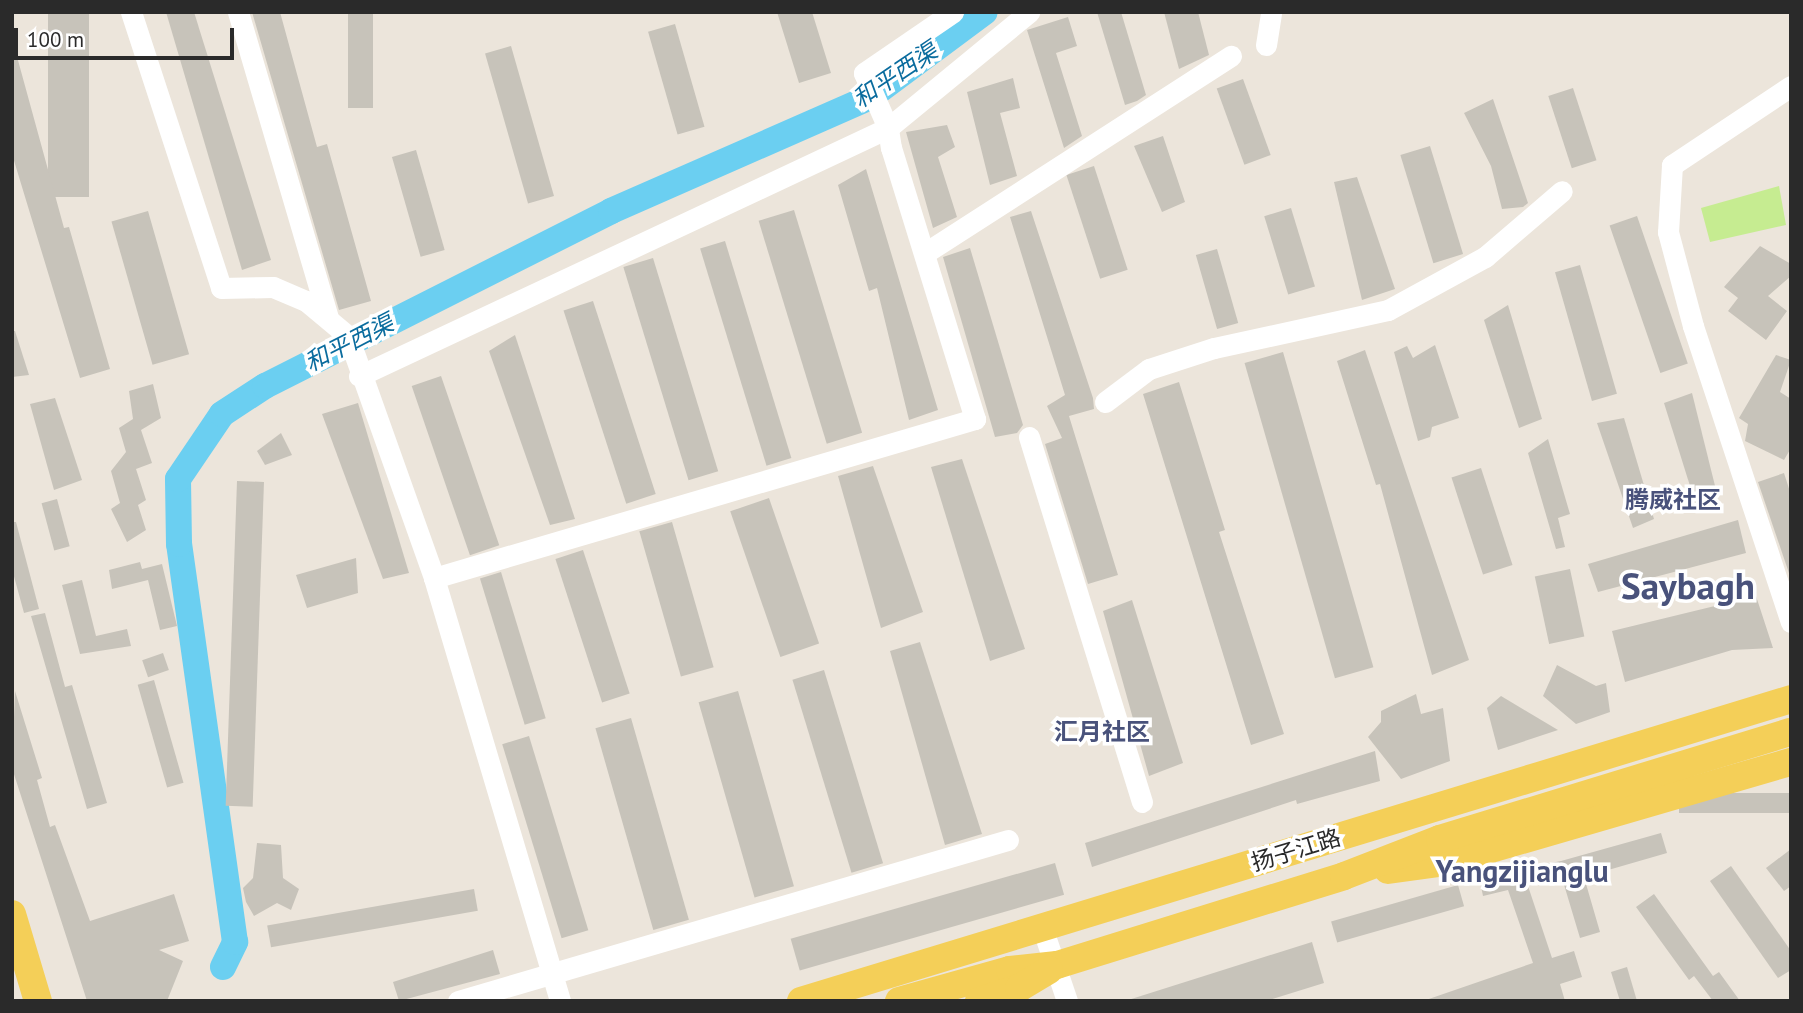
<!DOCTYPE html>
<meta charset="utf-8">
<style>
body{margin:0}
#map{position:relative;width:1803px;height:1013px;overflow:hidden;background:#ece5db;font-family:"PT Sans","Noto Sans SC",sans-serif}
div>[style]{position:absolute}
.pitch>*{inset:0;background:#c6ec91}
.river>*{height:26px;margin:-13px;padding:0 13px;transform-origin:13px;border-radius:13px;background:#6bcff1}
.building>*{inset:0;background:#c7c3ba;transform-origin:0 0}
.minor>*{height:21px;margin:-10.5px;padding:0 10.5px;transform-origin:10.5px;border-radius:10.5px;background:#fff}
.major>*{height:28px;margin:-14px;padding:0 14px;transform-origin:14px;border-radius:14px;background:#f4cf58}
span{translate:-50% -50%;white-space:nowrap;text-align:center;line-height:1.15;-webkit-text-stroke:7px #fff;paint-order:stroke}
.street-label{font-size:23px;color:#2a2a2a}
.water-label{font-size:24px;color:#0a6c9e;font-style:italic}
.neighbourhood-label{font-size:24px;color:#49527b;font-weight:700}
.district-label{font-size:30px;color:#49527b;font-weight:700}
.town-label{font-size:37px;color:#49527b;font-weight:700}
.frame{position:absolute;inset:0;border:14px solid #2a2a2a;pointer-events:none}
.scale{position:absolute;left:14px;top:28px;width:220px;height:32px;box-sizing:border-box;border:4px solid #2a2a2a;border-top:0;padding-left:9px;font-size:21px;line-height:24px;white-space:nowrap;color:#2a2a2a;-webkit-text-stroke:5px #fff;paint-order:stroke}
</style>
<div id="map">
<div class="pitch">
<div style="clip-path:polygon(1779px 186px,1786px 225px,1710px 242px,1701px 208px)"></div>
</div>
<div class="river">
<div style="left:223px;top:967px;width:28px;rotate:-64deg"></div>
<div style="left:235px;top:942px;width:402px;rotate:-98deg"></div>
<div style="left:179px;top:544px;width:65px;rotate:-90.9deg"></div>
<div style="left:178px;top:479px;width:78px;rotate:-55.9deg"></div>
<div style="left:222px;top:414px;width:51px;rotate:-33.1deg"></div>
<div style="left:265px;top:386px;width:388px;rotate:-26.8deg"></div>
<div style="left:611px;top:211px;width:282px;rotate:-23.7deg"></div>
<div style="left:869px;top:98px;width:144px;rotate:-36.6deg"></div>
</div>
<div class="building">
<div style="left:48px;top:12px;width:41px;height:185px"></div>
<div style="clip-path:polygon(166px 12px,194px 12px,271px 260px,242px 270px)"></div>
<div style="clip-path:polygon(252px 12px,280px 12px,317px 147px,327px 144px,371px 301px,339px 310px)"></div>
<div style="left:348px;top:12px;width:25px;height:96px"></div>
<div style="clip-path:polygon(777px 12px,812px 12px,831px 73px,799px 83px)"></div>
<div style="clip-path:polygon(1097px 12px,1121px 12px,1146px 95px,1137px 101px,1125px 105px)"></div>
<div style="clip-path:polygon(1164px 12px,1198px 12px,1209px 55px,1179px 69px)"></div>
<div style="clip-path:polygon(1068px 17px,1077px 46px,1056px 53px,1082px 136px,1064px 148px,1027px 30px)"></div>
<div style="left:675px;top:24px;width:107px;height:28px;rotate:74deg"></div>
<div style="left:511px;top:46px;width:156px;height:27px;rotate:74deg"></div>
<div style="clip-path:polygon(12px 53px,16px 53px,64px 228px,69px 227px,110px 369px,80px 378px,12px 154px)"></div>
<div style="clip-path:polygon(1013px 78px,1020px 108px,1000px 113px,1017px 176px,990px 185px,967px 92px)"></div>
<div style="left:1243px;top:79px;width:81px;height:28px;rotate:70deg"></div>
<div style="left:1573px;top:88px;width:76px;height:26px;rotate:72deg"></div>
<div style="clip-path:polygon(1493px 99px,1528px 203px,1523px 207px,1502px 209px,1491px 166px,1464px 113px)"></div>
<div style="clip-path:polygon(947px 125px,955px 147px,938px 157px,957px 217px,933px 228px,906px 132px)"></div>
<div style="clip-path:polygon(1163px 136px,1185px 202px,1162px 212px,1134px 146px)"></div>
<div style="left:1430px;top:146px;width:113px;height:31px;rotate:73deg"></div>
<div style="left:416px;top:150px;width:104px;height:25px;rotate:74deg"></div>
<div style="left:1094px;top:166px;width:109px;height:29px;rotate:72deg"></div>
<div style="clip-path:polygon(866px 169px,938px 410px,909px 420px,877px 288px,869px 291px,838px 185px)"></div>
<div style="clip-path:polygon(1357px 177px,1395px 289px,1362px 300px,1334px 182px)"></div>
<div style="left:1291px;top:208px;width:82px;height:28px;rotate:73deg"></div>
<div style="left:794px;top:210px;width:233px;height:37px;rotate:73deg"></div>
<div style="left:148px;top:211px;width:149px;height:38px;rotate:74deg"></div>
<div style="clip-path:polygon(1031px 211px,1093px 398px,1094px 409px,1069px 416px,1118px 575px,1088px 584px,1045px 444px,1062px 438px,1047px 406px,1065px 395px,1010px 217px)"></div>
<div style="left:1637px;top:216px;width:156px;height:29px;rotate:71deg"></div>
<div style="left:725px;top:241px;width:227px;height:26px;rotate:73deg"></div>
<div style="clip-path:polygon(1760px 246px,1791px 264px,1791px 276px,1768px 296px,1787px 311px,1766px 340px,1728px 311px,1738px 298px,1724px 287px)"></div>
<div style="clip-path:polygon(970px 248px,1023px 425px,1017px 433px,995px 437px,943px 257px)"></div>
<div style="left:1217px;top:249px;width:77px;height:22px;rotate:74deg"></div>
<div style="left:653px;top:258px;width:223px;height:31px;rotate:73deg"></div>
<div style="left:1580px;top:265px;width:134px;height:26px;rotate:74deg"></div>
<div style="left:593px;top:301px;width:203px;height:31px;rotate:72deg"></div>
<div style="clip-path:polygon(1508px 305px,1542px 419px,1519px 428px,1484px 320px)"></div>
<div style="clip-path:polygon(12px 331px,15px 331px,29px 375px,12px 377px)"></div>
<div style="clip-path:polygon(515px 335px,575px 519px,550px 525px,489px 351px)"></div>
<div style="clip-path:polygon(1435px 345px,1459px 418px,1432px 427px,1430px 437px,1418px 441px,1394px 352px,1407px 346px,1413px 358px)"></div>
<div style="clip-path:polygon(1365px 350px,1469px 660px,1432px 675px,1380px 484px,1376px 485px,1337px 361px)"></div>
<div style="left:1283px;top:352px;width:328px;height:40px;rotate:74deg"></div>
<div style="clip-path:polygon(1776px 355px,1791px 360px,1780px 392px,1791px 399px,1791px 448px,1784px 460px,1745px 441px,1748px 424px,1739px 418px)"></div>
<div style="left:441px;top:376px;width:179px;height:31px;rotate:71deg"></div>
<div style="clip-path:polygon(1179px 382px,1225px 530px,1219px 532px,1284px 734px,1251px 745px,1143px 394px)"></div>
<div style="clip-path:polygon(153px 384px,161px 418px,141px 430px,152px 463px,136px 469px,146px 500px,138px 505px,146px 530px,127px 542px,111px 509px,120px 503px,111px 471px,126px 452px,119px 428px,133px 419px,129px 391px)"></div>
<div style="clip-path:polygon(1692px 393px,1718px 498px,1696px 505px,1664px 403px)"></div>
<div style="clip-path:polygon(55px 398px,82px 480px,54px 490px,30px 404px)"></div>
<div style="clip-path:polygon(358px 403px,409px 573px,383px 579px,322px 414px)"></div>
<div style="clip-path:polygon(1624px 418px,1654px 519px,1633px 528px,1597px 423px)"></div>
<div style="clip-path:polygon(281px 433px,292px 455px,265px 465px,257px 451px)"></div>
<div style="clip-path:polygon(1548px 439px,1570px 514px,1558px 518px,1565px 547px,1556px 549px,1528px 453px)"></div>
<div style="clip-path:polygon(962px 459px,1025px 649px,990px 661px,931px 467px)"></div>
<div style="clip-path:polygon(873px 466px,923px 612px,881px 628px,838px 476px)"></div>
<div style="left:1481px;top:468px;width:102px;height:31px;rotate:72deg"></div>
<div style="clip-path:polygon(1784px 473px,1791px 495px,1791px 579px,1758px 482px)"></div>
<div style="left:237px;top:481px;width:27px;height:325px;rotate:2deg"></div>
<div style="left:769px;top:498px;width:154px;height:41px;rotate:71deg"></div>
<div style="left:57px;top:499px;width:49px;height:16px;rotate:75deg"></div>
<div style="clip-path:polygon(1738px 520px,1746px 553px,1598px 592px,1588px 564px)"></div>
<div style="clip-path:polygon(12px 522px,16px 522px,39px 609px,24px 613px,12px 569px)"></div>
<div style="left:672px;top:522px;width:151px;height:34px;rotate:74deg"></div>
<div style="left:583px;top:550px;width:151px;height:29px;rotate:72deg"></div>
<div style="clip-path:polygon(356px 558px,358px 593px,307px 608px,296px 575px)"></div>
<div style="clip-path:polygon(140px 562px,142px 569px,162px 564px,177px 626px,160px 630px,148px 580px,112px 589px,109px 570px)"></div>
<div style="left:1570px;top:569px;width:69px;height:36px;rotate:78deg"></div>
<div style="left:501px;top:572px;width:153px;height:22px;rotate:73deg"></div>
<div style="clip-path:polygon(82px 580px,96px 636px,127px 629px,131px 646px,80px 654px,62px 585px)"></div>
<div style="clip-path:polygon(1756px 596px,1773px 648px,1732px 650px,1625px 682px,1612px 631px)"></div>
<div style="clip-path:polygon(1132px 600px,1183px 763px,1149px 776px,1103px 611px)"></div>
<div style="clip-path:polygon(45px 613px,65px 687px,72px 685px,107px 803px,87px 809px,31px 616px)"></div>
<div style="clip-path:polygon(920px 642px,982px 834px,945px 845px,890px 651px)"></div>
<div style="left:163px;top:653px;width:18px;height:22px;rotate:71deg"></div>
<div style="clip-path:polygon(1557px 665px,1596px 686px,1606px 683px,1610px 712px,1576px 724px,1543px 696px)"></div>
<div style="left:824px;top:670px;width:202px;height:33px;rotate:73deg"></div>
<div style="left:154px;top:680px;width:107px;height:17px;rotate:74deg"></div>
<div style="clip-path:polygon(15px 691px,42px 778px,37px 780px,50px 827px,55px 825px,90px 921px,174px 894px,189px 941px,159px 950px,183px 961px,167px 1001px,87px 1001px,12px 768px)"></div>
<div style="left:738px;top:691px;width:203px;height:41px;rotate:74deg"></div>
<div style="clip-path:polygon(1416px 694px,1421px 714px,1443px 708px,1450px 761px,1401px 779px,1368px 737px,1381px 722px,1381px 711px)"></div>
<div style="clip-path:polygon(1501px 696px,1558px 730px,1498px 750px,1487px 708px)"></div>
<div style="left:631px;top:718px;width:210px;height:37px;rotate:74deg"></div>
<div style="left:529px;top:736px;width:203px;height:28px;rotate:73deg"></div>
<div style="clip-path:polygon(1375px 751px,1380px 781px,1297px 804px,1296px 800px,1092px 867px,1085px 843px)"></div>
<div style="left:1791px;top:793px;width:20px;height:112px;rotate:90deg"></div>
<div style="clip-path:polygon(1661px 833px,1667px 853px,1584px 877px,1600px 932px,1580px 938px,1562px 878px,1528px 886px,1552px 958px,1574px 951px,1582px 977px,1560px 984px,1565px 1001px,1423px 1001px,1533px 963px,1508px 890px,1483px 896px,1479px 877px,1561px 861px)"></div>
<div style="clip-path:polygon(257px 843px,281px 845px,283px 878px,299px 889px,291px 910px,277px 903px,254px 916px,246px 902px,243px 888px,253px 878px)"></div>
<div style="clip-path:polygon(1791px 849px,1791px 886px,1784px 891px,1766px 868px)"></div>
<div style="left:1055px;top:863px;width:33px;height:275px;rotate:74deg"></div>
<div style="clip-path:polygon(1731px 866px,1791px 951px,1791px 970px,1778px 978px,1710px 881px)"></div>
<div style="left:1458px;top:885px;width:22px;height:132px;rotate:74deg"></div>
<div style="left:474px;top:889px;width:22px;height:210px;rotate:80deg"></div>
<div style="clip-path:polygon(1654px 894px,1713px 976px,1719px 972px,1740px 1001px,1713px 1001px,1694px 976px,1689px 980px,1636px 907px)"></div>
<div style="clip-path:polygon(1312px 942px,1324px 983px,1266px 1001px,1125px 1001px)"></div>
<div style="clip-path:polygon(493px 950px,500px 974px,399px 1001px,393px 982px)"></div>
<div style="clip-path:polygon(1627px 967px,1637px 1001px,1620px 1001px,1611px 972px)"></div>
</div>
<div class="minor">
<div style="left:131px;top:12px;width:290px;rotate:71.9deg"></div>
<div style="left:221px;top:288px;width:52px;rotate:-1.1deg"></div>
<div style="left:273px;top:287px;width:36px;rotate:23deg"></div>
<div style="left:306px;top:301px;width:55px;rotate:39.8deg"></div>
<div style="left:348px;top:336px;width:257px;rotate:70.4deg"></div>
<div style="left:434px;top:578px;width:441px;rotate:73.4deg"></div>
<div style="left:238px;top:12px;width:318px;rotate:73.6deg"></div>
<div style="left:1266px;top:45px;width:33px;rotate:-81deg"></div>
<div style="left:1791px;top:86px;width:143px;rotate:146.4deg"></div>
<div style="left:1672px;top:165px;width:67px;rotate:93.4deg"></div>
<div style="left:1668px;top:232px;width:97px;rotate:75.1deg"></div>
<div style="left:1693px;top:326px;width:312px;rotate:71.7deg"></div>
<div style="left:925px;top:253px;width:364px;rotate:-32.8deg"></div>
<div style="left:359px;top:376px;width:584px;rotate:-25.12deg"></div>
<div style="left:888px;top:128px;width:183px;rotate:-39.4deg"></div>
<div style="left:1105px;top:402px;width:55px;rotate:-36.9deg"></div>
<div style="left:1149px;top:369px;width:68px;rotate:-17.9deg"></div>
<div style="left:1214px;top:348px;width:178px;rotate:-12.3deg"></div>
<div style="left:1388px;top:310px;width:111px;rotate:-28.7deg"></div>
<div style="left:1485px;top:257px;width:101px;rotate:-40.6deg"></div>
<div style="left:1029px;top:437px;width:382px;rotate:72.8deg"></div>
<div style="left:434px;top:578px;width:564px;rotate:-16.38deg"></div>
<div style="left:975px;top:419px;width:284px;rotate:-107.2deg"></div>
<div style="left:891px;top:148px;width:20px;rotate:-99deg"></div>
<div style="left:888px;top:128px;width:60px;rotate:-113.6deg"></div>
<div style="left:864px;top:73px;width:108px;rotate:-34.4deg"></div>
<div style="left:1042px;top:927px;width:78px;rotate:71.3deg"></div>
<div style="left:458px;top:1001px;width:573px;rotate:-16.32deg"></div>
</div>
<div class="major">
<div style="left:1388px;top:870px;width:59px;rotate:-7.9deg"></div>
<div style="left:1446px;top:862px;width:359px;rotate:-16.2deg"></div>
<div style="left:12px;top:914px;width:91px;rotate:73.4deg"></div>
<div style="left:801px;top:1001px;width:1035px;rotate:-16.96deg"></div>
<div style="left:899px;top:1001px;width:115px;rotate:-15.6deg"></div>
<div style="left:1010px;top:970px;width:47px;rotate:-6.1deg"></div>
<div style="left:1057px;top:965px;width:300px;rotate:-17.2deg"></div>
<div style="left:1344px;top:876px;width:103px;rotate:-21.1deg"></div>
<div style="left:1440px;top:839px;width:367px;rotate:-17deg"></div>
<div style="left:979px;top:1001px;width:42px;rotate:-18deg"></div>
<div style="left:1019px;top:988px;width:35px;rotate:-31deg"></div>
</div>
<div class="street-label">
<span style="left:1296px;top:850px;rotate:-17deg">扬子江路</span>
</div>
<div class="water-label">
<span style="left:895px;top:75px;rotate:-34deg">和平西渠</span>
<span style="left:349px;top:343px;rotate:-27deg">和平西渠</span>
</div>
<div class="neighbourhood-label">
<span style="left:1673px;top:500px">腾威社区</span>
<span style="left:1102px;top:732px">汇月社区</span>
</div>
<div class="district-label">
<span style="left:1522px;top:871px">Yangzijianglu</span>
</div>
<div class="town-label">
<span style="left:1688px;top:585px">Saybagh</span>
</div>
<div class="frame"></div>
<div class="scale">100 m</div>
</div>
